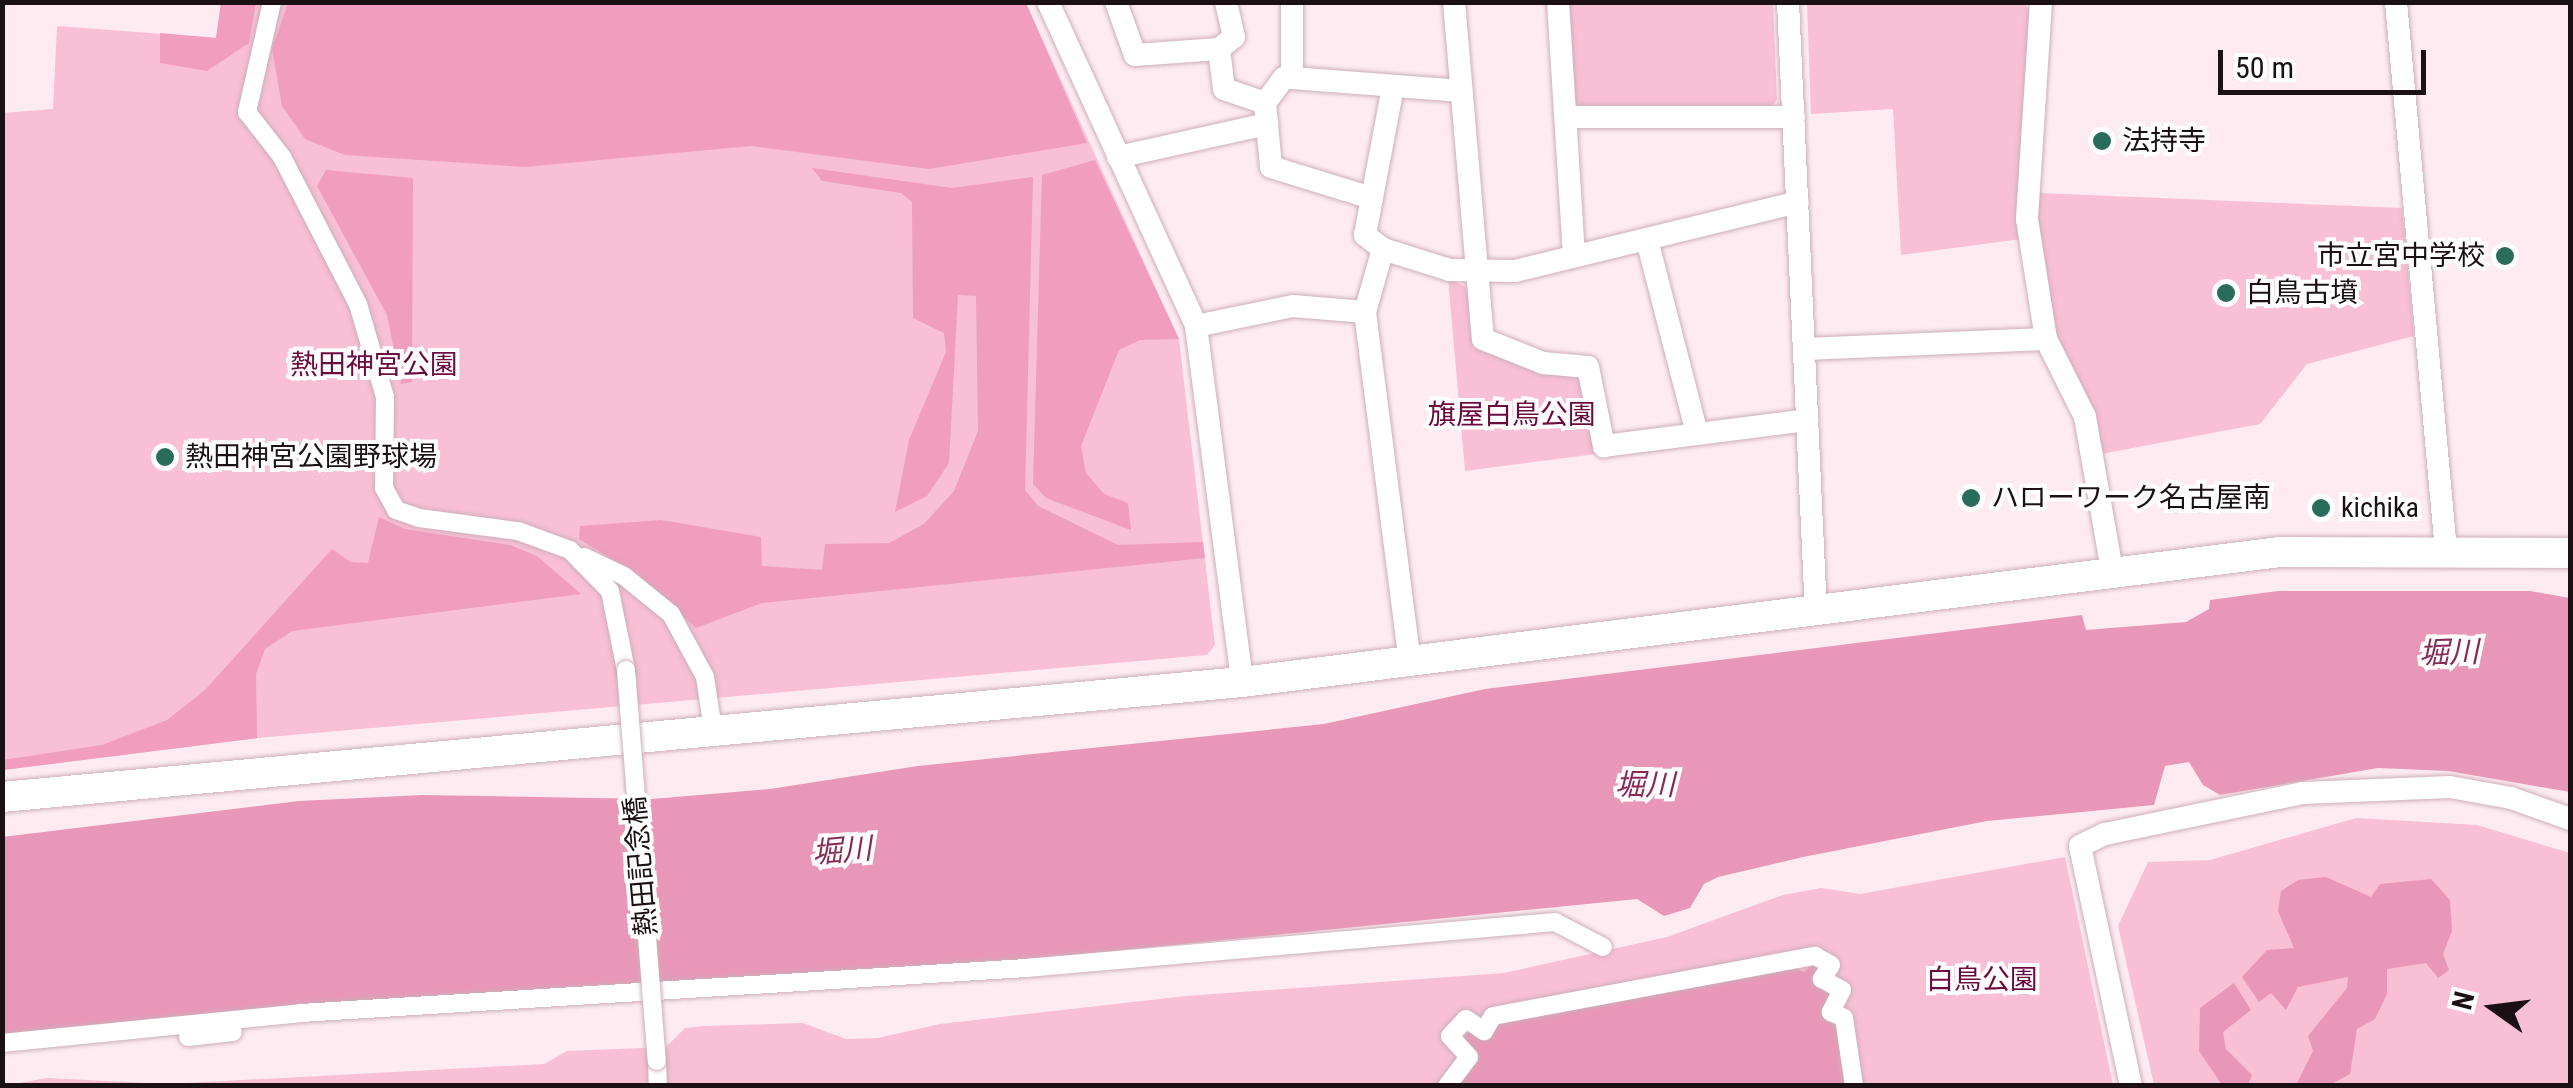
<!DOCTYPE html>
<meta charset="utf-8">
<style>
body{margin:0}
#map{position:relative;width:2573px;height:1088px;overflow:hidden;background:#feebf2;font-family:"Roboto Condensed","Noto Sans JP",sans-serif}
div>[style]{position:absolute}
.green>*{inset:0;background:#f8bfd5}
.forest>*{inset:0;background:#f09dbe}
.water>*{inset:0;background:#e997b8}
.roads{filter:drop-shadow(0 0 2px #ccafb9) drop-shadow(0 0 2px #ccafb9)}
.pedestrian>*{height:18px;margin:-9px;padding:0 9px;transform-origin:9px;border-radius:9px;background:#fff}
.minor>*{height:22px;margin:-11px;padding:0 11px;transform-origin:11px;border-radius:11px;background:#fff}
.tertiary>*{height:30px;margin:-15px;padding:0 15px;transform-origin:15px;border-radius:15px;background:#fff}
.bridges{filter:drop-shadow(0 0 2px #ccafb9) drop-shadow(0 0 2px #ccafb9)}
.pedestrian-bridge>*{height:18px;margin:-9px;padding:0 9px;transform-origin:9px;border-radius:9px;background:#fff}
.dots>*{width:28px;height:28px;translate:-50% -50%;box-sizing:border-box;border:5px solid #fefefe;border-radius:50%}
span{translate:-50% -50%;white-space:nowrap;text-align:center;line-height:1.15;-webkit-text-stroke:8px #fefefe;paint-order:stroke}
.poi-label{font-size:28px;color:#1b1115}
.left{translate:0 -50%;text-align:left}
.right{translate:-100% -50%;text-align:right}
.park-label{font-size:28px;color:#6b0940}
.street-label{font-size:28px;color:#1b1115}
.water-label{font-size:30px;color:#882a58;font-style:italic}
.frame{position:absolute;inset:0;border:5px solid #1b1115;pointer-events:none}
.north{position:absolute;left:2443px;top:958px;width:100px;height:100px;-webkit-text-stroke:8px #fefefe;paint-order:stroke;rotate:284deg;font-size:28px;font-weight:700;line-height:40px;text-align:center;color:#1b1115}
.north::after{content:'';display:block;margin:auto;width:35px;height:45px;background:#1b1115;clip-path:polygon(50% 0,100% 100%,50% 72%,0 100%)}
.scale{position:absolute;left:2218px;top:50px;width:208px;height:45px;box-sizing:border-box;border:5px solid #1b1115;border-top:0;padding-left:12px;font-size:30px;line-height:35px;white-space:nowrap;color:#1b1115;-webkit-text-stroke:8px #fefefe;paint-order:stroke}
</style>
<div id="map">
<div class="green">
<div style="clip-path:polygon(2023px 2px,2030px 11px,2021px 239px,1901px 255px,1893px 109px,1811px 114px,1807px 3px)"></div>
<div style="clip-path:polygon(221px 3px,1026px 3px,1179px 339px,1215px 645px,1207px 655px,257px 738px,3px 770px,2px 113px,53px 109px,57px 26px,216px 38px)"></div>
<div style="clip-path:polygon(1567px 3px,1773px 3px,1777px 100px,1768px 110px,1581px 107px,1572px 99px)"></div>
<div style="clip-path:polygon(2038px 193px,2402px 208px,2414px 336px,2307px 364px,2260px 424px,2101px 454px,2054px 338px,2035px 219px)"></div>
<div style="clip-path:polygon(1448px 279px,1469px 288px,1474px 344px,1582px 380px,1596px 454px,1465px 471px)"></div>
<div style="clip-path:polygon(2356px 818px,2477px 825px,2570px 853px,2570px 1085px,2154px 1085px,2118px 926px,2148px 862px,2210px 860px)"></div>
<div style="clip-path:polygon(2065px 857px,2113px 1085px,3px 1086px,47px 1078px,167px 1084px,544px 1064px,567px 1051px,666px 1047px,685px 1028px,703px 1026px,803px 1023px,846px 1039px,878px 1038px,940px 1024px,1186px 996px,1504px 973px,1667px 937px,1783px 895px,1821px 888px,1860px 894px)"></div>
</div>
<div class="forest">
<div style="clip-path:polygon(221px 3px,256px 3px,249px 43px,207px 71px,160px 63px,160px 33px,216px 38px)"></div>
<div style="clip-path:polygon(288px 3px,1026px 3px,1087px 143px,929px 169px,751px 146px,524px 167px,345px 155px,305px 139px,282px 106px,272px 49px)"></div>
<div style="clip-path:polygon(1095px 160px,1179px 339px,1140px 340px,1119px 350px,1081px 446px,1086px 473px,1104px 494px,1128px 503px,1131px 530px,1046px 498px,1033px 484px,1042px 175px)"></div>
<div style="clip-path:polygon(812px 168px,952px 188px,1033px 177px,1025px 490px,1038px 506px,1118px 545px,1203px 542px,1205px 558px,762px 603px,696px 628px,636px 574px,579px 539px,580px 526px,661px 520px,761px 537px,762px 566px,822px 570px,825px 544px,889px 543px,924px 524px,954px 491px,978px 431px,976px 296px,958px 295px,949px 463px,927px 496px,895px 512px,909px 440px,946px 352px,944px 333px,913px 318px,912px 202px,901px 193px,822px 181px)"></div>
<div style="clip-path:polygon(326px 170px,413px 178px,412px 382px,401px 384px,387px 315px,317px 186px)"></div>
<div style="clip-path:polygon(379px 517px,405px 529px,510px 545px,537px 556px,581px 594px,292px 631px,265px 649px,256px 674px,257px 738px,3px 770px,3px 760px,102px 745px,167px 720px,205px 690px,332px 549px,351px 562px,368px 563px)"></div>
</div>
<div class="water">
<div style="clip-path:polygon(2278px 591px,2530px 591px,2570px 598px,2570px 792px,2448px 771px,2378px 768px,2220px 795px,2203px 785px,2189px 762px,2165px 766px,2154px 805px,1987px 821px,1803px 857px,1718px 877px,1704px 884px,1690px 908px,1664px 916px,1637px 899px,1052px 957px,3px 1035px,2px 837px,299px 801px,423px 795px,652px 799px,770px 789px,918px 766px,1324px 724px,1485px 689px,2082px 615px,2086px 630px,2186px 622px,2209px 609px,2210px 600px)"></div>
<div style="clip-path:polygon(2326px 877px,2371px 897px,2380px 884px,2431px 879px,2450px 900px,2452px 931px,2443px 954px,2449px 970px,2438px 978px,2426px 963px,2387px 969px,2387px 994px,2375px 1019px,2357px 1029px,2350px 1074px,2330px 1085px,2296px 1085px,2313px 1051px,2308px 1036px,2347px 988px,2348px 977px,2298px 987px,2286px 1010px,2271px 993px,2259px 1002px,2242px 977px,2267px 950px,2294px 948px,2278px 911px,2281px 891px,2298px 880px)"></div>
<div style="clip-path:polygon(1814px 962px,1834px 992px,1847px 1086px,1452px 1086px,1474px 1057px,1456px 1037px,1468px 1025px,1792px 966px,1804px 972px)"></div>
<div style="clip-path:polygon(2234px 983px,2251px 1010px,2223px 1032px,2226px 1049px,2252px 1075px,2248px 1085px,2222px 1085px,2199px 1051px,2200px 1008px)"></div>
</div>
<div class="roads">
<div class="pedestrian">
<div style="left:272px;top:2px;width:113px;rotate:102.8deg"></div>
<div style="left:247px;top:112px;width:57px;rotate:52.1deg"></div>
<div style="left:282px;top:157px;width:165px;rotate:62.7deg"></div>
<div style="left:358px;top:304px;width:97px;rotate:73.8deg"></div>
<div style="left:385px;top:397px;width:91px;rotate:90.6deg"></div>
<div style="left:384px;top:488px;width:25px;rotate:61deg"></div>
<div style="left:396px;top:510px;width:24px;rotate:19deg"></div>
<div style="left:419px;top:518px;width:100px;rotate:7.5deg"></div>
<div style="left:518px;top:531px;width:55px;rotate:20.1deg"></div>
<div style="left:570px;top:550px;width:57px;rotate:45.7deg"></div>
<div style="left:610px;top:591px;width:81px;rotate:78.6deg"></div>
<div style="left:584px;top:557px;width:44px;rotate:25.4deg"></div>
<div style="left:624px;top:576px;width:60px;rotate:39deg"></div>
<div style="left:671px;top:614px;width:72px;rotate:61.6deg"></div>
<div style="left:705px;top:677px;width:54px;rotate:81.4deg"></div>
<div style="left:188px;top:1037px;width:45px;rotate:-6.3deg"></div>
<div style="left:2px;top:1043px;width:301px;rotate:-5.7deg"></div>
<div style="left:301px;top:1013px;width:726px;rotate:-3.55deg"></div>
<div style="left:1026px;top:968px;width:531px;rotate:-4.97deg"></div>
<div style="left:1555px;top:922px;width:54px;rotate:27.5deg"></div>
<div style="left:657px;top:1061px;width:25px;rotate:88deg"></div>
<div style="left:1447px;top:1086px;width:36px;rotate:-53deg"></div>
<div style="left:1469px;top:1057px;width:28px;rotate:-132deg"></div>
<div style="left:1450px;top:1036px;width:23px;rotate:-47deg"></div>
<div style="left:1466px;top:1019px;width:22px;rotate:34deg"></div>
<div style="left:1484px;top:1031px;width:17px;rotate:-59deg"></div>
<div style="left:1493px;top:1016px;width:328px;rotate:-10.6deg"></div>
<div style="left:1815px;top:956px;width:18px;rotate:29deg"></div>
<div style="left:1831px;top:965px;width:17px;rotate:123deg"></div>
<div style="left:1822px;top:979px;width:23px;rotate:29deg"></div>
<div style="left:1842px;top:990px;width:25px;rotate:117deg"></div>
<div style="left:1831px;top:1012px;width:14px;rotate:25deg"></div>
<div style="left:1844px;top:1018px;width:69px;rotate:81.6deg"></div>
</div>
<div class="minor">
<div style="left:1048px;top:2px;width:356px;rotate:65.4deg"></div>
<div style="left:1196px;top:326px;width:359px;rotate:82.6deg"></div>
<div style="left:1116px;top:2px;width:56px;rotate:70.3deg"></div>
<div style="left:1135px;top:55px;width:84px;rotate:-4.1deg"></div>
<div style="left:1219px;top:49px;width:40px;rotate:82.9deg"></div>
<div style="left:1224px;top:89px;width:43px;rotate:18.9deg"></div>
<div style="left:1265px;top:103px;width:64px;rotate:84.6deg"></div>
<div style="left:1271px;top:167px;width:106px;rotate:17.1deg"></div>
<div style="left:1454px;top:2px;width:338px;rotate:85.1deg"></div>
<div style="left:1483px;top:339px;width:65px;rotate:21.8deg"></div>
<div style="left:1543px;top:363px;width:45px;rotate:5.1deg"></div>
<div style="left:1588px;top:367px;width:81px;rotate:78.6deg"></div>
<div style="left:1604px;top:446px;width:205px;rotate:-7.3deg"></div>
<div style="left:1558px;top:2px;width:254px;rotate:86.4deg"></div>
<div style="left:1788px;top:2px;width:612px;rotate:87.38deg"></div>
<div style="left:2041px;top:2px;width:217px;rotate:93.7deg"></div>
<div style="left:2027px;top:219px;width:121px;rotate:81deg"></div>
<div style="left:2046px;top:339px;width:87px;rotate:63.4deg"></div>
<div style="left:2085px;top:417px;width:161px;rotate:80deg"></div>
<div style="left:2396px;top:2px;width:550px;rotate:84.79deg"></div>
<div style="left:1219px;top:49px;width:19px;rotate:-39deg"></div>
<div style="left:1234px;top:37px;width:36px;rotate:-103deg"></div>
<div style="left:1292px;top:78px;width:170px;rotate:4.4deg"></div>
<div style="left:1265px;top:103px;width:31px;rotate:-53deg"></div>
<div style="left:1284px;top:78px;width:8px"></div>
<div style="left:1292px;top:78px;width:76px;rotate:-90deg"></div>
<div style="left:1566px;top:117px;width:228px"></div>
<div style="left:1118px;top:157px;width:153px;rotate:-12.5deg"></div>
<div style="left:1647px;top:240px;width:200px;rotate:75.5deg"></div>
<div style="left:1383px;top:249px;width:23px;rotate:-142deg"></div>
<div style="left:1365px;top:235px;width:151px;rotate:-79.3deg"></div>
<div style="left:1196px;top:326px;width:99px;rotate:-11.7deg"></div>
<div style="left:1293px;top:306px;width:72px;rotate:4.8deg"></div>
<div style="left:1804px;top:349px;width:242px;rotate:-2.4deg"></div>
<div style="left:1410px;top:663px;width:354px;rotate:-97.3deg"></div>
<div style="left:1365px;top:312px;width:66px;rotate:-74.1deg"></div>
<div style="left:1383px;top:249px;width:70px;rotate:17.4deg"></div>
<div style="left:1450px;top:270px;width:65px;rotate:0.9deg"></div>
<div style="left:1515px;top:271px;width:291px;rotate:-13.7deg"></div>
<div style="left:2131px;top:1086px;width:245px;rotate:-102deg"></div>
<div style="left:2080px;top:846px;width:28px;rotate:-26deg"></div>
<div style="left:2105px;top:834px;width:202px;rotate:-11.7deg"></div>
<div style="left:2303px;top:793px;width:147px;rotate:-2.3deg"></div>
<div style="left:2450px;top:787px;width:62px;rotate:10.2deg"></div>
<div style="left:2511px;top:798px;width:63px;rotate:19.6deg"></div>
</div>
<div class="tertiary">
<div style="left:2px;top:797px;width:1245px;rotate:-5.3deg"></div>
<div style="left:1242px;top:682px;width:1046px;rotate:-7.14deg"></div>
<div style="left:2280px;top:552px;width:290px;rotate:0.2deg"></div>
</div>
</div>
<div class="bridges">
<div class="pedestrian-bridge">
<div style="left:626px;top:670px;width:392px;rotate:85.5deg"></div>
</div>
</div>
<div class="dots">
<div style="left:2102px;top:141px;background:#2a6c5b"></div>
<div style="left:2505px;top:256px;background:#2a6c5b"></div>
<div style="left:2226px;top:293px;background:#2a6c5b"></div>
<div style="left:165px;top:457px;background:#2a6c5b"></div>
<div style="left:1971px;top:498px;background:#2a6c5b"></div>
<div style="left:2321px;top:508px;background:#2a6c5b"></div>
</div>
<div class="poi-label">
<span class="left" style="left:2122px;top:141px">法持寺</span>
<span class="right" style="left:2485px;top:256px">市立宮中学校</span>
<span class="left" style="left:2246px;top:293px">白鳥古墳</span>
<span class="left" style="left:185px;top:457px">熱田神宮公園野球場</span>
<span class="left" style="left:1991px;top:498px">ハローワーク名古屋南</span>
<span class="left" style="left:2341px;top:508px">kichika</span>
</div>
<div class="park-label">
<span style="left:374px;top:365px">熱田神宮公園</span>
<span style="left:1512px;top:415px">旗屋白鳥公園</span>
<span style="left:1982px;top:980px">白鳥公園</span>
</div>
<div class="street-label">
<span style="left:641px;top:866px;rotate:-95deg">熱田記念橋</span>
</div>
<div class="water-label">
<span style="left:2449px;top:653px;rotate:-2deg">堀川</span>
<span style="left:1645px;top:785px">堀川</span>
<span style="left:842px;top:851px;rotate:-5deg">堀川</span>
</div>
<div class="frame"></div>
<div class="north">N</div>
<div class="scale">50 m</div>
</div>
